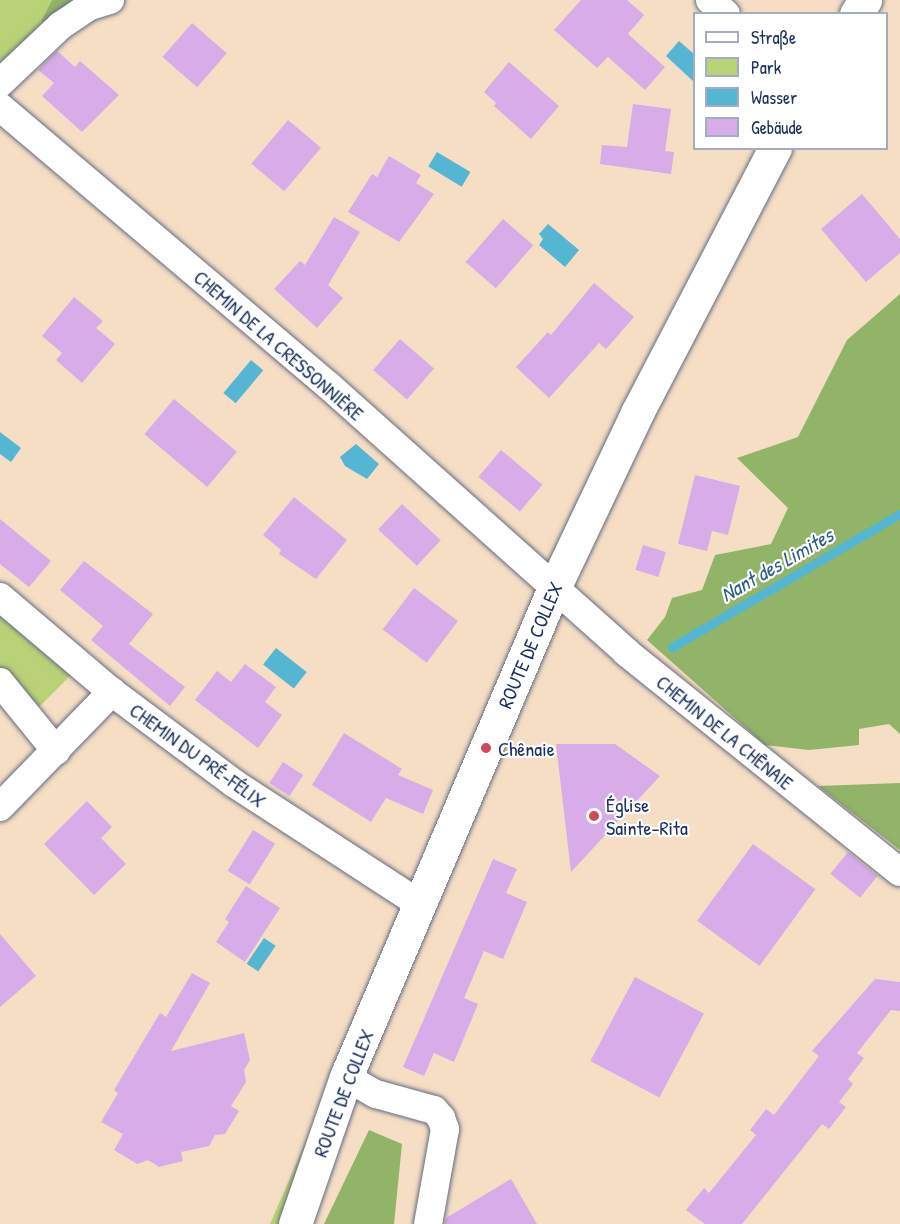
<!DOCTYPE html>
<meta charset="utf-8">
<style>
body{margin:0}
#map{position:relative;width:900px;height:1224px;overflow:hidden;background:#f5dec4;font-family:"Patrick Hand",sans-serif}
div>[style]{position:absolute}
.green>*{inset:0;background:#b9d277}
.forest>*{inset:0;background:#92b468}
.water>*{inset:0;background:#54b6d3;transform-origin:0 0}
.stream>*{height:9px;margin:-4.5px;padding:0 4.5px;transform-origin:4.5px;border-radius:4.5px;background:#54b6d3}
.building>*{inset:0;background:#d7ace9;transform-origin:0 0}
.roads{filter:drop-shadow(0 0 2px #676c82) drop-shadow(0 0 2px #676c82)}
.minor>*{height:28px;margin:-14px;padding:0 14px;transform-origin:14px;border-radius:14px;background:#fff}
.tertiary>*{height:33px;margin:-16.5px;padding:0 16.5px;transform-origin:16.5px;border-radius:16.5px;background:#fff}
.dots>*{width:16px;height:16px;translate:-50% -50%;box-sizing:border-box;border:3px solid #fff;border-radius:50%}
span{translate:-50% -50%;white-space:nowrap;text-align:center;line-height:1.15;-webkit-text-stroke:4.5px #fff;paint-order:stroke}
.street-label{font-size:20px;color:#1b2f5e}
.poi-label{font-size:20px;color:#1b2f5e}
.left{translate:0 -50%;text-align:left}
.water-label{font-size:21px;color:#2f5e87;font-style:italic}
.legend{position:absolute;left:693px;top:12px;width:195px;height:138px;box-sizing:border-box;background:#fff;border:2px solid #a4acbf;margin:0;padding:8px 10px;list-style:none;font-size:18px;color:#1b2f5e}
.legend li{display:flex;align-items:center;gap:12px;height:30px}
.legend b{width:30px;border:2px solid #a4acbf}
</style>
<div id="map">
<div class="green">
<div style="clip-path:polygon(0 0,52px 0,41px 21px,50px 27px,0 74px)"></div>
<div style="clip-path:polygon(0 608px,71px 675px,37px 709px,31px 708px,0 667px)"></div>
<div style="clip-path:polygon(322px 1104px,281px 1224px,270px 1224px)"></div>
</div>
<div class="forest">
<div style="clip-path:polygon(52px 0,85px 0,50px 27px,41px 21px)"></div>
<div style="clip-path:polygon(900px 294px,900px 734px,889px 724px,859px 729px,859px 745px,809px 750px,765px 745px,647px 640px,665px 617px,672px 598px,702px 590px,715px 555px,771px 544px,788px 508px,737px 458px,798px 437px,847px 340px)"></div>
<div style="clip-path:polygon(900px 783px,900px 850px,818px 786px)"></div>
<div style="clip-path:polygon(369px 1130px,402px 1144px,394px 1224px,324px 1224px)"></div>
</div>
<div class="water">
<div style="clip-path:polygon(679px 41px,694px 54px,694px 82px,666px 56px)"></div>
<div style="left:437px;top:152px;width:39px;height:17px;rotate:31deg"></div>
<div style="clip-path:polygon(548px 224px,579px 250px,565px 267px,539px 245px,543px 239px,539px 234px)"></div>
<div style="left:251px;top:360px;width:16px;height:43px;rotate:40deg"></div>
<div style="clip-path:polygon(0 432px,21px 448px,11px 462px,0 454px)"></div>
<div style="clip-path:polygon(356px 444px,379px 464px,367px 479px,345px 466px,340px 457px)"></div>
<div style="left:276px;top:648px;width:39px;height:21px;rotate:38deg"></div>
<div style="left:264px;top:938px;width:14px;height:31px;rotate:34deg"></div>
</div>
<div class="stream">
<div style="left:672px;top:647px;width:264px;rotate:-30.3deg"></div>
</div>
<div class="building">
<div style="clip-path:polygon(581px 0,627px 0,644px 15px,628px 34px,665px 67px,645px 90px,608px 57px,597px 68px,554px 30px)"></div>
<div style="left:192px;top:23px;width:46px;height:45px;rotate:41deg"></div>
<div style="clip-path:polygon(57px 51px,75px 67px,80px 61px,119px 95px,82px 132px,42px 96px,54px 83px,38px 70px)"></div>
<div style="clip-path:polygon(509px 62px,559px 106px,531px 139px,494px 106px,496px 103px,484px 92px)"></div>
<div style="clip-path:polygon(633px 104px,671px 109px,665px 151px,674px 152px,671px 174px,600px 164px,602px 145px,627px 147px)"></div>
<div style="left:288px;top:120px;width:43px;height:57px;rotate:40deg"></div>
<div style="clip-path:polygon(389px 156px,421px 175px,416px 183px,434px 194px,399px 242px,348px 212px,372px 174px,377px 177px)"></div>
<div style="clip-path:polygon(862px 194px,900px 239px,900px 253px,866px 282px,821px 229px)"></div>
<div style="clip-path:polygon(334px 217px,360px 232px,328px 285px,343px 298px,317px 328px,274px 289px,300px 261px,305px 265px)"></div>
<div style="left:503px;top:219px;width:40px;height:57px;rotate:41deg"></div>
<div style="clip-path:polygon(594px 283px,634px 317px,606px 349px,599px 343px,549px 398px,516px 367px,548px 332px,551px 335px)"></div>
<div style="clip-path:polygon(74px 297px,103px 321px,96px 328px,115px 344px,82px 383px,56px 360px,62px 353px,42px 336px)"></div>
<div style="left:400px;top:339px;width:45px;height:41px;rotate:41deg"></div>
<div style="left:174px;top:399px;width:82px;height:46px;rotate:40deg"></div>
<div style="left:501px;top:450px;width:54px;height:35px;rotate:40deg"></div>
<div style="clip-path:polygon(695px 475px,740px 486px,728px 535px,712px 531px,707px 551px,678px 544px)"></div>
<div style="clip-path:polygon(294px 497px,347px 540px,316px 579px,279px 554px,281px 550px,263px 535px)"></div>
<div style="left:402px;top:504px;width:53px;height:35px;rotate:43deg"></div>
<div style="clip-path:polygon(0 519px,51px 561px,29px 587px,0 564px)"></div>
<div style="left:643px;top:545px;width:24px;height:26px;rotate:17deg"></div>
<div style="clip-path:polygon(84px 561px,153px 614px,129px 644px,185px 687px,170px 706px,91px 640px,103px 626px,60px 590px)"></div>
<div style="left:414px;top:588px;width:55px;height:52px;rotate:37deg"></div>
<div style="clip-path:polygon(245px 664px,276px 687px,265px 702px,282px 715px,258px 748px,195px 700px,217px 671px,231px 682px)"></div>
<div style="clip-path:polygon(344px 733px,402px 769px,398px 775px,433px 790px,423px 814px,386px 798px,371px 822px,312px 785px)"></div>
<div style="clip-path:polygon(556px 744px,615px 744px,660px 776px,571px 872px)"></div>
<div style="left:283px;top:762px;width:24px;height:25px;rotate:33deg"></div>
<div style="clip-path:polygon(87px 801px,112px 827px,101px 838px,126px 864px,94px 895px,44px 844px)"></div>
<div style="left:253px;top:830px;width:26px;height:48px;rotate:32deg"></div>
<div style="left:753px;top:844px;width:77px;height:95px;rotate:36deg"></div>
<div style="left:848px;top:852px;width:38px;height:28px;rotate:39deg"></div>
<div style="clip-path:polygon(493px 859px,517px 869px,506px 893px,527px 902px,503px 959px,484px 951px,464px 998px,478px 1004px,454px 1062px,434px 1053px,424px 1076px,403px 1067px)"></div>
<div style="clip-path:polygon(246px 886px,280px 908px,245px 962px,216px 942px,229px 922px,225px 919px)"></div>
<div style="clip-path:polygon(0 934px,36px 976px,0 1007px)"></div>
<div style="clip-path:polygon(192px 973px,210px 983px,171px 1051px,244px 1033px,250px 1060px,244px 1070px,246px 1082px,231px 1106px,239px 1111px,225px 1134px,215px 1135px,209px 1146px,181px 1152px,183px 1161px,159px 1167px,148px 1160px,137px 1164px,114px 1150px,123px 1134px,101px 1122px,118px 1093px,114px 1090px,160px 1013px,166px 1017px)"></div>
<div style="left:635px;top:977px;width:78px;height:95px;rotate:28deg"></div>
<div style="clip-path:polygon(875px 979px,900px 982px,900px 1011px,891px 1010px,857px 1053px,864px 1058px,848px 1079px,853px 1084px,839px 1102px,846px 1107px,829px 1129px,822px 1124px,742px 1224px,705px 1224px,686px 1210px,704px 1188px,709px 1193px,756px 1135px,750px 1130px,766px 1109px,774px 1115px,819px 1056px,812px 1051px)"></div>
<div style="clip-path:polygon(511px 1179px,537px 1224px,445px 1224px,446px 1218px)"></div>
</div>
<div class="roads">
<div class="minor">
<div style="left:710px;top:0;width:21px;rotate:41deg"></div>
<div style="left:0;top:83px;width:83px;rotate:-43.5deg"></div>
<div style="left:60px;top:26px;width:36px;rotate:-34deg"></div>
<div style="left:90px;top:6px;width:21px;rotate:-17deg"></div>
<div style="left:0;top:107px;width:431px;rotate:40.3deg"></div>
<div style="left:329px;top:386px;width:399px;rotate:41.8deg"></div>
<div style="left:626px;top:652px;width:351px;rotate:38.8deg"></div>
<div style="left:0;top:597px;width:147px;rotate:40.3deg"></div>
<div style="left:0;top:682px;width:89px;rotate:50.9deg"></div>
<div style="left:0;top:807px;width:161px;rotate:-45.8deg"></div>
<div style="left:112px;top:692px;width:154px;rotate:36.8deg"></div>
<div style="left:235px;top:784px;width:221px;rotate:33deg"></div>
<div style="left:346px;top:1077px;width:34px;rotate:30deg"></div>
<div style="left:376px;top:1094px;width:60px;rotate:15.4deg"></div>
<div style="left:434px;top:1110px;width:11px;rotate:49deg"></div>
<div style="left:441px;top:1118px;width:12px;rotate:70deg"></div>
<div style="left:445px;top:1129px;width:97px;rotate:100.1deg"></div>
</div>
<div class="tertiary">
<div style="left:856px;top:14px;width:17px;rotate:-57deg"></div>
<div style="left:295px;top:1224px;width:156px;rotate:-70.9deg"></div>
<div style="left:346px;top:1077px;width:531px;rotate:-66.96deg"></div>
<div style="left:554px;top:588px;width:194px;rotate:-64.6deg"></div>
<div style="left:637px;top:413px;width:299px;rotate:-62.5deg"></div>
</div>
</div>
<div class="dots">
<div style="left:486px;top:748px;background:#d1495b"></div>
<div style="left:594px;top:816px;background:#d1495b"></div>
</div>
<div class="street-label">
<span style="left:279px;top:345px;rotate:41deg">CHEMIN DE LA CRESSONNIÈRE</span>
<span style="left:530px;top:645px;rotate:-67deg">ROUTE DE COLLEX</span>
<span style="left:725px;top:732px;rotate:39deg">CHEMIN DE LA CHÊNAIE</span>
<span style="left:198px;top:755px;rotate:36deg">CHEMIN DU PRÉ-FÉLIX</span>
<span style="left:343px;top:1093px;rotate:-69deg">ROUTE DE COLLEX</span>
</div>
<div class="poi-label">
<span class="left" style="left:498px;top:748px">Chênaie</span>
<span class="left" style="left:606px;top:816px">Église<br>Sainte-Rita</span>
</div>
<div class="water-label">
<span style="left:777px;top:565px;rotate:-30deg">Nant des Limites</span>
</div>
<ul class="legend">
<li><b style="height:8px;background:#fff"></b>Straße</li>
<li><b style="height:16px;background:#b9d277"></b>Park</li>
<li><b style="height:16px;background:#54b6d3"></b>Wasser</li>
<li><b style="height:16px;background:#d7ace9"></b>Gebäude</li>
</ul>
</div>
